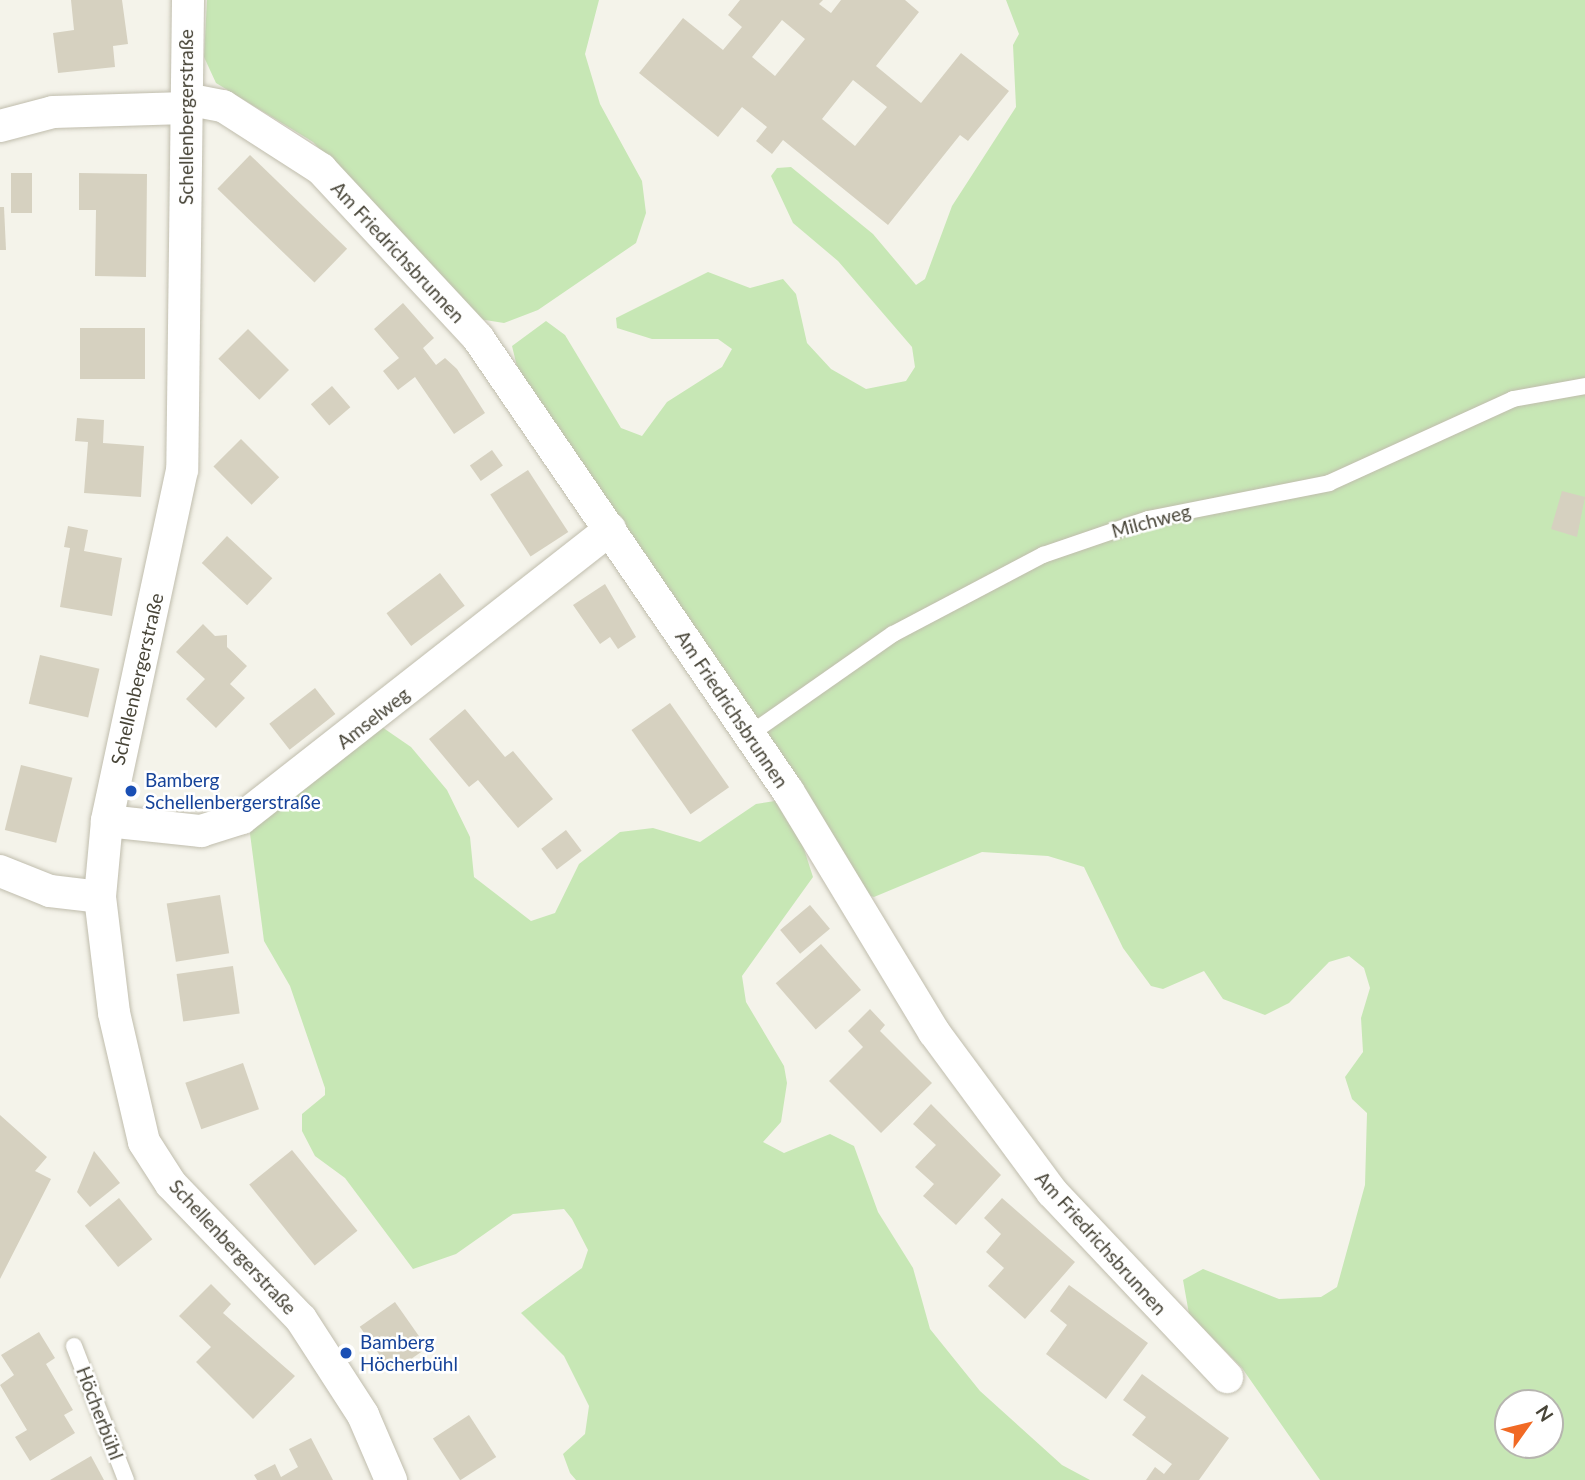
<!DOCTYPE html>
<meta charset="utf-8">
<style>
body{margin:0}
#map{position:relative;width:1585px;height:1480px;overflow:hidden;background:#f4f3ea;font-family:Lato,sans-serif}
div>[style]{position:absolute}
.green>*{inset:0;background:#c7e7b5}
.building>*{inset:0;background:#d6d1c0;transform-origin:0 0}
.roads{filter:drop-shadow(0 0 2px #c0bdad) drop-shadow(0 0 2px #c0bdad)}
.lane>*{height:16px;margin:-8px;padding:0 8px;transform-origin:8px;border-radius:8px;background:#fff}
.street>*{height:32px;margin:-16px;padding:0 16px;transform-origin:16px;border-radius:16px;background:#fff}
.dots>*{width:19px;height:19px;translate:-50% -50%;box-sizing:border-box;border:4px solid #fff;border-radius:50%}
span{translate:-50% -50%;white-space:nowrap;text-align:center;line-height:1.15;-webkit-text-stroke:5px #fff;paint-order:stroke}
.street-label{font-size:19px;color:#484538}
.transit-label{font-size:19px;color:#164399}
.left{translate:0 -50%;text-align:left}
.north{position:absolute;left:1494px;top:1389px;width:70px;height:70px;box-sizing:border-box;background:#fff;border:2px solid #b6b5af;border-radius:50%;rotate:56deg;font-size:19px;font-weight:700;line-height:28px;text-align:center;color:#484538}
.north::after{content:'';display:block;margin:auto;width:24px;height:32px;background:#f16a25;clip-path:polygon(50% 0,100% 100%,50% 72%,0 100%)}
</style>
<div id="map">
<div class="green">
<div style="clip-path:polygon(207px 0,599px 0,585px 54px,600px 104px,642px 181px,646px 213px,636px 243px,538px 310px,504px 323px,479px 319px,313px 142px,216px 83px,204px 57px)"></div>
<div style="clip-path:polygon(evenodd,1006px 0,1585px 0,1585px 1480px,1320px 1480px,1242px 1368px,1189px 1314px,1183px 1280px,1203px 1269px,1279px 1299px,1321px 1297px,1337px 1287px,1365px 1185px,1367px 1113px,1352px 1099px,1345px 1077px,1363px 1052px,1361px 1018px,1370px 988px,1364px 968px,1349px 956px,1329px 962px,1289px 1003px,1265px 1015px,1223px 999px,1204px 971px,1163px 989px,1151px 986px,1123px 948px,1084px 867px,1048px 856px,982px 852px,874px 897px,862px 893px,519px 375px,512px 346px,546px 321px,565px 335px,621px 428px,642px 436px,667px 402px,722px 367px,732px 349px,718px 339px,652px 339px,617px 328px,616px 318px,708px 272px,750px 288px,783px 279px,796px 294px,807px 343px,831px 369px,866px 389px,906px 381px,915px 367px,912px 347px,838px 261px,793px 223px,771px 176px,777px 168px,791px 167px,873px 234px,916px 285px,925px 279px,952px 206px,1016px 107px,1013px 45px,1019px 34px,1006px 0,1508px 1403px,1550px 1403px,1550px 1445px,1508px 1445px,1508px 1403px)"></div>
<div style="clip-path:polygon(379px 725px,411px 747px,447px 790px,470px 837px,474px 877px,531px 921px,555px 913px,579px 864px,620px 832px,653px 828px,700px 842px,756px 804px,775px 801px,803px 846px,813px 877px,742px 976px,746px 1002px,784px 1066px,787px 1083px,781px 1122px,763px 1142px,784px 1153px,830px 1134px,854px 1146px,878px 1212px,913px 1268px,930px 1329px,980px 1391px,1062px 1465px,1090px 1480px,576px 1480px,570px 1473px,563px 1454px,585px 1434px,589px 1406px,564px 1356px,521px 1313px,582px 1268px,588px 1250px,572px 1219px,564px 1209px,513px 1214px,456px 1254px,413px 1269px,345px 1178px,315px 1156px,302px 1131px,302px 1114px,325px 1095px,325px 1088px,290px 986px,264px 941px,249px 826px)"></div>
</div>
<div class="building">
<div style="clip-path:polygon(71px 0,122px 0,128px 44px,113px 46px,115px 67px,58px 73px,53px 33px,74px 30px)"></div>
<div style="clip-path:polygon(evenodd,740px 0,823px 0,819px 4px,831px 13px,841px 0,905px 0,919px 12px,876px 66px,921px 103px,961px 53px,1009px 91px,968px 141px,960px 135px,888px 225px,783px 140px,772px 154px,756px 141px,767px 127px,742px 107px,718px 137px,639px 73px,683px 18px,723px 50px,742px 27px,728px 15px,740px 0,782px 20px,805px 39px,775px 76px,752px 57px,782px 20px,740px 0,853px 80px,887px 107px,855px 146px,822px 119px,853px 80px)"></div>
<div style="left:250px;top:155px;width:135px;height:47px;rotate:44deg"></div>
<div style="left:11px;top:173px;width:21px;height:40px"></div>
<div style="clip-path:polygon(79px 173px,147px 174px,146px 277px,95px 276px,96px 210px,79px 210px)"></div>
<div style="clip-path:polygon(0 207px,4px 207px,6px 250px,0 250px)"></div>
<div style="clip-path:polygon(403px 303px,434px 338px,423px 348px,436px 365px,445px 358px,457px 369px,485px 413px,454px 434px,415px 377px,398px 390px,383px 371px,399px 358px,374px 329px)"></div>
<div style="left:80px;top:328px;width:65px;height:51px"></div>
<div style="left:248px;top:329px;width:58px;height:42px;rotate:45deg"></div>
<div style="left:332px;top:386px;width:28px;height:28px;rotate:49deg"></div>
<div style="clip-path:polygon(77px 418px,104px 420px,103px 443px,144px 446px,141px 497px,84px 493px,88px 442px,75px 441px)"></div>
<div style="left:241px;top:439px;width:54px;height:39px;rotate:45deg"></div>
<div style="left:492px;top:450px;width:19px;height:27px;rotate:55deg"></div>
<div style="left:528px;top:470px;width:74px;height:45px;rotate:57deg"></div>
<div style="clip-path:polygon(1562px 491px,1585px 497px,1577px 537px,1551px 529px)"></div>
<div style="clip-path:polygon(68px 526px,88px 530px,84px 551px,122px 558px,112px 616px,60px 607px,70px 548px,64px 547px)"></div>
<div style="left:227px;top:536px;width:62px;height:37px;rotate:43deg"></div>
<div style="left:440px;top:573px;width:41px;height:67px;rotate:53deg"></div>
<div style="clip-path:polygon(605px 584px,636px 637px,618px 649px,610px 637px,600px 644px,573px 605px)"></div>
<div style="clip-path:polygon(203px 624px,215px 636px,227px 635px,227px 647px,247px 666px,230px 684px,245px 698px,216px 728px,186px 699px,205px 679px,176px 652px)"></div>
<div style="left:40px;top:655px;width:61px;height:50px;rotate:13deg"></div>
<div style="left:315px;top:688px;width:33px;height:58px;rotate:52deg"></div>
<div style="left:670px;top:703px;width:103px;height:47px;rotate:55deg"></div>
<div style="clip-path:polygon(465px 709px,505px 757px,513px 751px,553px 799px,518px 828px,478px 780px,469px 787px,429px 739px)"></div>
<div style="left:21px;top:765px;width:53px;height:67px;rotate:14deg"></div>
<div style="left:566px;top:830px;width:26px;height:31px;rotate:53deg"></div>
<div style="left:220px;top:895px;width:59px;height:54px;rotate:81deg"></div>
<div style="left:810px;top:905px;width:31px;height:39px;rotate:50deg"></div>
<div style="left:821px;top:944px;width:61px;height:60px;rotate:49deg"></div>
<div style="left:233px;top:966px;width:48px;height:57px;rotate:82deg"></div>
<div style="clip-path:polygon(870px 1009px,885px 1025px,880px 1031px,932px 1083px,881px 1133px,829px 1081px,863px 1047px,848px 1031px)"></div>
<div style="left:243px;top:1063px;width:49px;height:61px;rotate:71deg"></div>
<div style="clip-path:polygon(931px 1104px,1001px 1175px,956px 1225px,923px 1196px,934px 1184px,915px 1167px,936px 1145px,913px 1124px)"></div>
<div style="clip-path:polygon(0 1115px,47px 1157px,35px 1171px,51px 1179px,0 1279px)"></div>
<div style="left:292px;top:1150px;width:104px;height:55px;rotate:51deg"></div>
<div style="clip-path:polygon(94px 1151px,120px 1183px,90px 1207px,77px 1192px)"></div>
<div style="left:119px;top:1198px;width:53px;height:44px;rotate:51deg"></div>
<div style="clip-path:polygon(1002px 1198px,1075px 1262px,1025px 1319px,988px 1286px,1004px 1268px,986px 1252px,1001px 1234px,984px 1218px)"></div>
<div style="clip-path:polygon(211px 1284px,231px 1304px,223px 1313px,295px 1376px,253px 1419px,196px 1362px,211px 1347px,179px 1316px)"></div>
<div style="clip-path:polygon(1069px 1285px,1148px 1343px,1106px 1399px,1046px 1354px,1067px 1325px,1050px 1311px)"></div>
<div style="left:395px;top:1302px;width:56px;height:43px;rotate:55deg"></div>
<div style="clip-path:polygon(39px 1332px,55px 1358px,46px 1364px,73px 1410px,64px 1415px,75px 1433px,30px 1461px,15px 1437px,27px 1430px,0 1385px,14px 1375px,1px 1355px)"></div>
<div style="clip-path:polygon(1142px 1374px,1229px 1438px,1199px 1480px,1146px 1480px,1155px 1467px,1164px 1474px,1172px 1464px,1132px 1435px,1146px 1417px,1123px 1400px)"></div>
<div style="left:469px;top:1415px;width:50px;height:43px;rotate:57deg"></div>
<div style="clip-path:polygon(311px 1438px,333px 1480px,257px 1480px,254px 1475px,275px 1464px,281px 1477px,298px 1467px,289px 1449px)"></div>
<div style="clip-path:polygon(91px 1456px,104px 1480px,50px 1480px)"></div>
</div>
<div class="roads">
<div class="lane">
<div style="left:750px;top:734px;width:174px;rotate:-35deg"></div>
<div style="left:893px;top:634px;width:170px;rotate:-27.8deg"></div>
<div style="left:1043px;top:555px;width:111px;rotate:-18.9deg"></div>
<div style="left:1148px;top:519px;width:185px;rotate:-11.2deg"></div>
<div style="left:1329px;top:483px;width:202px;rotate:-24.5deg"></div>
<div style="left:1513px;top:399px;width:73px;rotate:-10.2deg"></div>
<div style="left:74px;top:1346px;width:144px;rotate:68.8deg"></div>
</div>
<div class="street">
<div style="left:188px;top:0;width:470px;rotate:90.7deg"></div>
<div style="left:182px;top:470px;width:359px;rotate:102.1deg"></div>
<div style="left:107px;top:821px;width:76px;rotate:95.3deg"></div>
<div style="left:100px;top:897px;width:117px;rotate:83.1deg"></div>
<div style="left:114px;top:1013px;width:132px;rotate:76.9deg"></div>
<div style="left:144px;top:1142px;width:50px;rotate:57.3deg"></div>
<div style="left:171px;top:1184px;width:187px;rotate:46.1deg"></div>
<div style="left:301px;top:1319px;width:114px;rotate:57.1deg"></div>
<div style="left:363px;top:1415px;width:71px;rotate:66.7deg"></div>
<div style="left:186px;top:99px;width:38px;rotate:11deg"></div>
<div style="left:223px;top:106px;width:117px;rotate:32.7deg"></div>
<div style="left:321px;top:169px;width:231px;rotate:47.1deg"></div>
<div style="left:478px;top:338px;width:549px;rotate:55.62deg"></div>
<div style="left:788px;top:791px;width:282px;rotate:58.8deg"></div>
<div style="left:934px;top:1032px;width:199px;rotate:53.6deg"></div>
<div style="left:1052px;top:1192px;width:255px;rotate:46.6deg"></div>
<div style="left:0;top:126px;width:55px;rotate:-14.8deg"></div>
<div style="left:53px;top:112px;width:133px;rotate:-1.7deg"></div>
<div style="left:107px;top:821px;width:95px;rotate:6.1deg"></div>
<div style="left:201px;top:831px;width:43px;rotate:-17.6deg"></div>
<div style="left:242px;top:818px;width:468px;rotate:-38.1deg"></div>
<div style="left:0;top:871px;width:54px;rotate:21.8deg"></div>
<div style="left:50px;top:891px;width:50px;rotate:6.8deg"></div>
</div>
</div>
<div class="dots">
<div style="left:131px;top:791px;background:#1a4fb4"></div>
<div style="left:346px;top:1353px;background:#1a4fb4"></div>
</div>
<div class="street-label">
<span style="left:186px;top:117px;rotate:-90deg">Schellenbergerstraße</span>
<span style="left:398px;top:252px;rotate:47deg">Am Friedrichsbrunnen</span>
<span style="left:1151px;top:521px;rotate:-15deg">Milchweg</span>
<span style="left:137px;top:679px;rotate:-77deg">Schellenbergerstraße</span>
<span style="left:732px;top:709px;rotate:56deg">Am Friedrichsbrunnen</span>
<span style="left:373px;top:718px;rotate:-38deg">Amselweg</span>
<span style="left:1101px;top:1243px;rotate:48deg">Am Friedrichsbrunnen</span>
<span style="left:233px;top:1247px;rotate:47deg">Schellenbergerstraße</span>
<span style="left:100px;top:1413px;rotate:69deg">Höcherbühl</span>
</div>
<div class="transit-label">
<span class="left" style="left:145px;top:791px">Bamberg<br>Schellenbergerstraße</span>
<span class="left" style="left:360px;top:1353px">Bamberg<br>Höcherbühl</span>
</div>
<div class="north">N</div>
</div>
